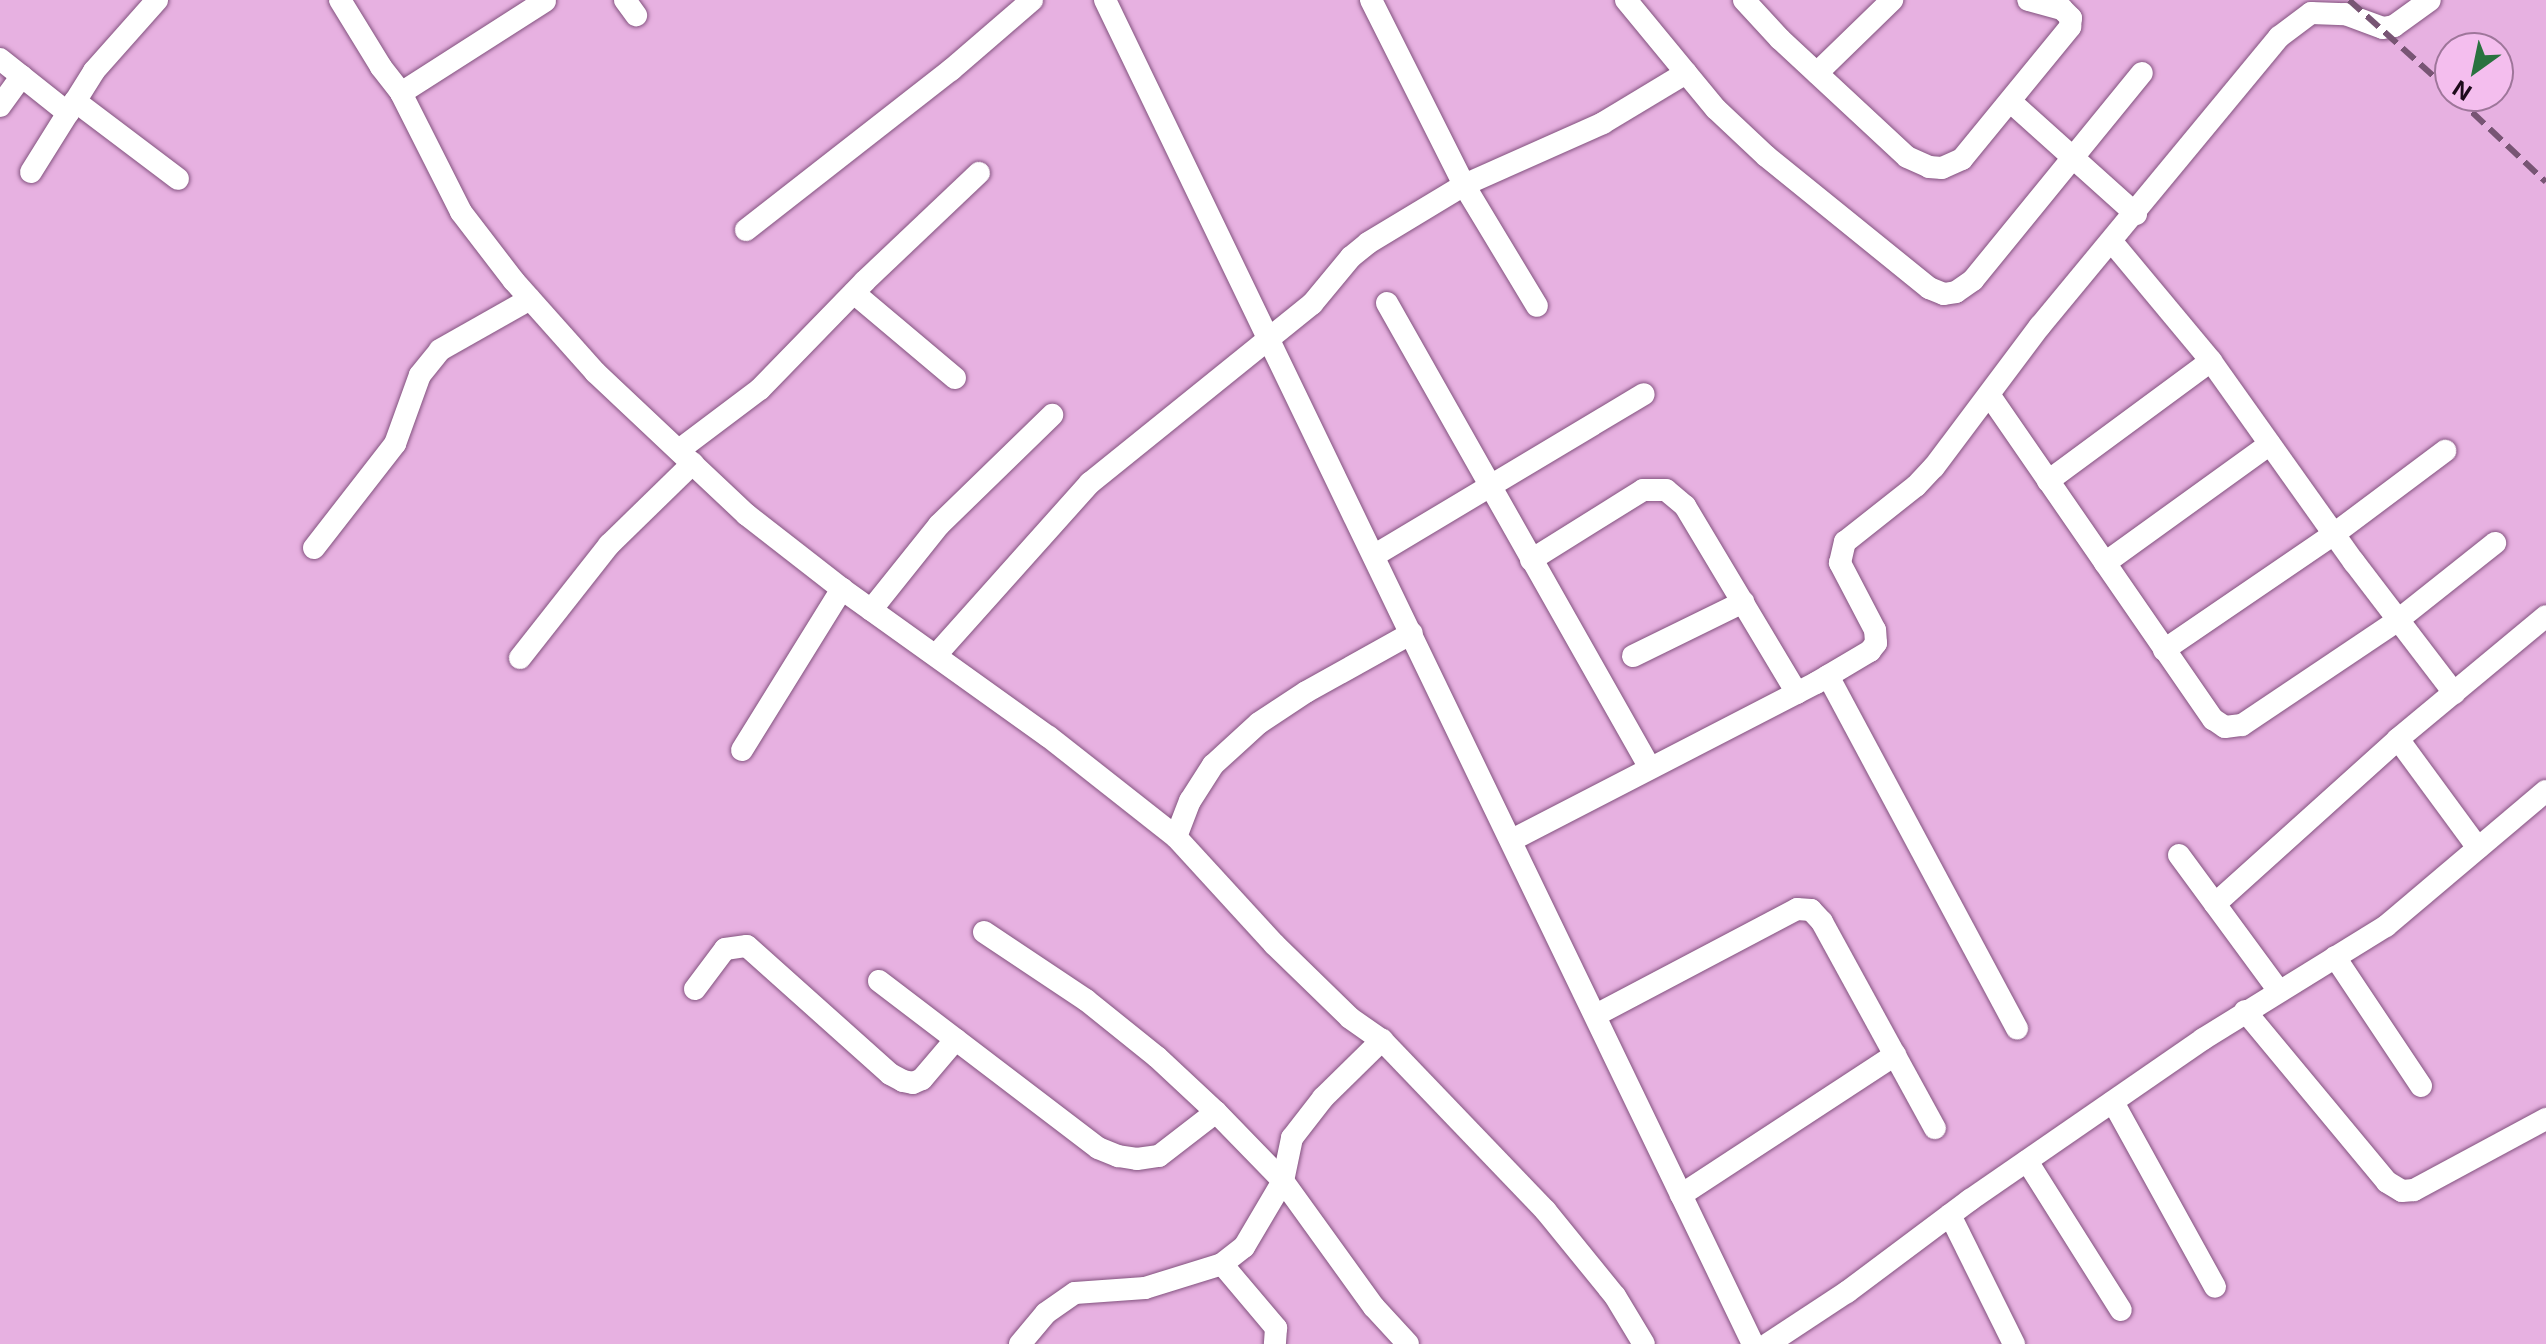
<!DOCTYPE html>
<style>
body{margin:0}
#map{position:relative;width:2546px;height:1344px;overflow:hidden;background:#e7b1e1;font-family:Inter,sans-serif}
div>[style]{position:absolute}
.roads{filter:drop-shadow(0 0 2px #82527e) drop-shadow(0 0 2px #82527e)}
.minor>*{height:22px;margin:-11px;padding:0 11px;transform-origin:11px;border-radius:11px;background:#fff}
.rail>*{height:6px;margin-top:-3px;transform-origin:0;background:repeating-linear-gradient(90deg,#785574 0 16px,transparent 0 24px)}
span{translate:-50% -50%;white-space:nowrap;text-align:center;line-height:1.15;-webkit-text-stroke:8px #f4beee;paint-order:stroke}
.north{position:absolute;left:2434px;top:32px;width:80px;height:80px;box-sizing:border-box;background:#f4beee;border:2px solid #9e769a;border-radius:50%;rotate:213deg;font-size:22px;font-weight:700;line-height:32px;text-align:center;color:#1e0b1c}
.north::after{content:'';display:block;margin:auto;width:28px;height:36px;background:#29723f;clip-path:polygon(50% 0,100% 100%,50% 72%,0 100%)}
</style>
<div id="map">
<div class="roads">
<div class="minor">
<div style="left:340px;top:0;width:79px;rotate:58.5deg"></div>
<div style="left:381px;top:67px;width:33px;rotate:52deg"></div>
<div style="left:401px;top:93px;width:133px;rotate:63.2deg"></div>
<div style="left:461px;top:212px;width:87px;rotate:52.5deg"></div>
<div style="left:514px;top:281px;width:122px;rotate:48.3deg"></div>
<div style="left:595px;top:372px;width:209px;rotate:43.3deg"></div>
<div style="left:747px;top:515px;width:120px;rotate:37.9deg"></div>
<div style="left:842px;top:589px;width:254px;rotate:35.6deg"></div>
<div style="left:1049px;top:737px;width:162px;rotate:38.2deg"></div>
<div style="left:1176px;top:837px;width:145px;rotate:47.5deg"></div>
<div style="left:1274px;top:944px;width:106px;rotate:44.2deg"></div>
<div style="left:1350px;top:1018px;width:39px;rotate:35deg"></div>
<div style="left:1382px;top:1040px;width:236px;rotate:46.2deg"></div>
<div style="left:1545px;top:1210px;width:111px;rotate:50.9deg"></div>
<div style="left:1615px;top:1296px;width:56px;rotate:58.9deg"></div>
<div style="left:625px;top:0;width:19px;rotate:54deg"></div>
<div style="left:1105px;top:0;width:1492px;rotate:64.26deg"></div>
<div style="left:1371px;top:0;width:207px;rotate:63.3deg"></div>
<div style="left:1464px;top:185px;width:141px;rotate:58.9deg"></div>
<div style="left:1626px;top:0;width:141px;rotate:50.5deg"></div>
<div style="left:1716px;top:109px;width:69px;rotate:43.2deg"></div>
<div style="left:1766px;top:156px;width:210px;rotate:39deg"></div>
<div style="left:1929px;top:288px;width:16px;rotate:22deg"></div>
<div style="left:1944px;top:294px;width:12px;rotate:-9deg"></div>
<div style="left:1956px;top:292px;width:21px;rotate:-35deg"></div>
<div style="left:1973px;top:280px;width:267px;rotate:-50.8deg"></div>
<div style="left:1744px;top:0;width:53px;rotate:47.3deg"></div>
<div style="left:1780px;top:39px;width:173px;rotate:42.9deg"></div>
<div style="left:1907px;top:157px;width:24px;rotate:24deg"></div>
<div style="left:1929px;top:167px;width:13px;rotate:4deg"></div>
<div style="left:1942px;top:168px;width:22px;rotate:-24deg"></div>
<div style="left:1962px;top:159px;width:171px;rotate:-50.7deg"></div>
<div style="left:2070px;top:27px;width:9px;rotate:-84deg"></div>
<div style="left:2071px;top:18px;width:13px;rotate:-135deg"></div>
<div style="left:2062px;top:9px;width:35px;rotate:-165deg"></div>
<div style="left:0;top:59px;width:87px;rotate:38.5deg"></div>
<div style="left:1817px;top:73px;width:105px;rotate:-44.2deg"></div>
<div style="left:401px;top:93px;width:171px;rotate:-32.6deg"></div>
<div style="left:75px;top:101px;width:129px;rotate:37.1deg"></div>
<div style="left:2011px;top:102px;width:168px;rotate:41.9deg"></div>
<div style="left:0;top:106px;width:37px;rotate:-54deg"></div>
<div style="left:31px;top:172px;width:119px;rotate:-58deg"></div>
<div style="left:94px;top:71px;width:95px;rotate:-48.4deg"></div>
<div style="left:746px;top:230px;width:260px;rotate:-38deg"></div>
<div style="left:951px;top:70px;width:107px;rotate:-40.8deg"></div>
<div style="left:2112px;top:242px;width:155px;rotate:50.2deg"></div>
<div style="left:2211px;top:361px;width:247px;rotate:54.6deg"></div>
<div style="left:2354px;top:562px;width:165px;rotate:52.6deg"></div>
<div style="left:854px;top:293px;width:132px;rotate:40.1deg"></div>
<div style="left:1387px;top:303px;width:534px;rotate:60.51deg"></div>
<div style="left:1990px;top:396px;width:393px;rotate:55.4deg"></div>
<div style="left:2213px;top:719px;width:14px;rotate:34deg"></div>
<div style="left:2225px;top:727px;width:17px;rotate:-7deg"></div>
<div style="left:2242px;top:725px;width:188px;rotate:-33.9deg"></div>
<div style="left:2398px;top:620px;width:124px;rotate:-38.4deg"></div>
<div style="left:679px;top:450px;width:101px;rotate:-37deg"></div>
<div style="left:760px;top:389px;width:151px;rotate:-45.8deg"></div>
<div style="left:865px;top:281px;width:157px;rotate:-43.5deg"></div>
<div style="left:2048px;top:481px;width:202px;rotate:-36.4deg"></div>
<div style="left:314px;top:548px;width:132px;rotate:-52.1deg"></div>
<div style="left:395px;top:444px;width:73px;rotate:-70.1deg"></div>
<div style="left:420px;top:375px;width:32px;rotate:-51deg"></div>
<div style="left:440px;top:350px;width:103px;rotate:-29.5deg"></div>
<div style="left:1375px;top:555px;width:313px;rotate:-30.9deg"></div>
<div style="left:1531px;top:560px;width:132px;rotate:-32deg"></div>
<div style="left:1643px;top:490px;width:23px"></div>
<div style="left:1666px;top:490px;width:25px;rotate:40deg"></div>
<div style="left:1685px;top:506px;width:218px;rotate:59.1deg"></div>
<div style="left:2105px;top:563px;width:203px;rotate:-35.8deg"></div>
<div style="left:871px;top:610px;width:109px;rotate:-51.3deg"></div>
<div style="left:939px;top:525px;width:158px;rotate:-44.2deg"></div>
<div style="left:2164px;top:650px;width:206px;rotate:-34.3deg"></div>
<div style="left:2334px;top:534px;width:139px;rotate:-36.8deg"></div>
<div style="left:936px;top:655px;width:231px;rotate:-48.2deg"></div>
<div style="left:1090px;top:483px;width:285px;rotate:-38.9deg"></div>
<div style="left:1312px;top:304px;width:61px;rotate:-50.3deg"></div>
<div style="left:1351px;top:257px;width:22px;rotate:-39deg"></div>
<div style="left:1368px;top:243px;width:112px;rotate:-31.1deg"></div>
<div style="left:1464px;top:185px;width:152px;rotate:-24deg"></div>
<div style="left:1603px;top:123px;width:97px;rotate:-31.1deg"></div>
<div style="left:1633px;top:656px;width:123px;rotate:-26.1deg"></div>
<div style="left:520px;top:658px;width:144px;rotate:-51.8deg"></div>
<div style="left:609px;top:545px;width:117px;rotate:-44.3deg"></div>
<div style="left:1828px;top:676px;width:400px;rotate:61.8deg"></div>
<div style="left:2398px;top:739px;width:135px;rotate:53.7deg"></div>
<div style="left:742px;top:750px;width:190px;rotate:-58.2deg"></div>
<div style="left:1176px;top:837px;width:39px;rotate:-69deg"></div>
<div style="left:1190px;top:801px;width:43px;rotate:-57.4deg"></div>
<div style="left:1213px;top:765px;width:62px;rotate:-42.4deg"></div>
<div style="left:1259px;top:723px;width:56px;rotate:-33.4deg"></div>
<div style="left:1306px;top:692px;width:121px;rotate:-29.1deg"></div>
<div style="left:1512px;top:840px;width:342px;rotate:-27.3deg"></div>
<div style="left:1816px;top:683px;width:63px;rotate:-30.7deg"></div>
<div style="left:1870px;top:651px;width:10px;rotate:-53deg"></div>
<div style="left:1876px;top:643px;width:13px;rotate:-94deg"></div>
<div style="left:1875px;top:630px;width:76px;rotate:-117.6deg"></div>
<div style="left:1840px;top:563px;width:22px;rotate:-77deg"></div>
<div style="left:1845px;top:542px;width:90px;rotate:-38.3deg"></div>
<div style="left:1916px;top:486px;width:26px;rotate:-47deg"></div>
<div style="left:1934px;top:467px;width:176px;rotate:-53.1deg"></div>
<div style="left:2040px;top:326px;width:375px;rotate:-50.4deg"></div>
<div style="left:2279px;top:37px;width:40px;rotate:-37deg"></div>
<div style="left:2311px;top:13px;width:34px;rotate:2deg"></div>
<div style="left:2345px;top:14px;width:40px;rotate:20.2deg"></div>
<div style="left:2383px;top:28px;width:11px;rotate:-10deg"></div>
<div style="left:2394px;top:26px;width:44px;rotate:-35.8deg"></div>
<div style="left:2179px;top:855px;width:167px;rotate:53.7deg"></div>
<div style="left:2215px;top:904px;width:246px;rotate:-42deg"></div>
<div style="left:2398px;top:739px;width:192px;rotate:-39.7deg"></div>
<div style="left:984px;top:932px;width:123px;rotate:33.7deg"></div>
<div style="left:1086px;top:1000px;width:91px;rotate:38.8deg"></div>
<div style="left:1157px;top:1057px;width:81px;rotate:43deg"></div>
<div style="left:1216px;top:1112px;width:96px;rotate:45.8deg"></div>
<div style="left:1283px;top:1181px;width:155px;rotate:54.2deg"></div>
<div style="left:1374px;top:1307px;width:50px;rotate:47.4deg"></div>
<div style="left:2335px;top:957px;width:155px;rotate:56.3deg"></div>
<div style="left:879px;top:981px;width:275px;rotate:37.3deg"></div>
<div style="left:1098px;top:1148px;width:22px;rotate:22deg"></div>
<div style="left:1118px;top:1156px;width:19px;rotate:9deg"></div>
<div style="left:1137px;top:1159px;width:22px;rotate:-8deg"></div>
<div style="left:1159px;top:1156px;width:72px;rotate:-37.7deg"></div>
<div style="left:695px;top:989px;width:50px;rotate:-53.1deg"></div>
<div style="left:725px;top:949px;width:22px;rotate:-8deg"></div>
<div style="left:747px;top:946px;width:192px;rotate:41.8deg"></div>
<div style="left:890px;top:1074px;width:15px;rotate:28deg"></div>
<div style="left:903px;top:1081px;width:10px;rotate:11deg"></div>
<div style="left:913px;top:1083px;width:10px;rotate:-24deg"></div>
<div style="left:922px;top:1079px;width:52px;rotate:-49.6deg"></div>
<div style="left:2245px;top:1011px;width:222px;rotate:50.3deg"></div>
<div style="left:2387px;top:1182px;width:17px;rotate:31deg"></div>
<div style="left:2402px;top:1191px;width:12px;rotate:-5deg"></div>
<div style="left:2414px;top:1190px;width:150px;rotate:-28.3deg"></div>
<div style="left:1596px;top:1015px;width:227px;rotate:-27.8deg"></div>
<div style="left:1797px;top:909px;width:14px;rotate:4deg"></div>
<div style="left:1811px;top:910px;width:16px;rotate:47deg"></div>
<div style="left:1822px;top:922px;width:235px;rotate:61.3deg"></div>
<div style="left:2113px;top:1102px;width:211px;rotate:61.1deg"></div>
<div style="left:2027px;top:1161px;width:176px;rotate:57.8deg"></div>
<div style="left:1681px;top:1195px;width:256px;rotate:-33.2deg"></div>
<div style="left:1950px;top:1215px;width:144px;rotate:63.6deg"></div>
<div style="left:1222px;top:1264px;width:84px;rotate:49.8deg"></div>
<div style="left:1276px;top:1328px;width:16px;rotate:94deg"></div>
<div style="left:1020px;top:1344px;width:40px;rotate:-50deg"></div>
<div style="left:1046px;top:1313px;width:35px;rotate:-35deg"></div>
<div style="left:1075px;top:1293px;width:70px;rotate:-4.1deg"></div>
<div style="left:1145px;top:1288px;width:81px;rotate:-17.3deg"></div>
<div style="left:1222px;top:1264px;width:28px;rotate:-38deg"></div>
<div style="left:1244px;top:1247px;width:77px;rotate:-59.4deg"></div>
<div style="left:1283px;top:1181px;width:44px;rotate:-78.2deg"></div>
<div style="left:1292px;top:1138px;width:51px;rotate:-52.2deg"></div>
<div style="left:1323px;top:1098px;width:83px;rotate:-44.5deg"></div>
<div style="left:1768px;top:1344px;width:95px;rotate:-33.4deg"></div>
<div style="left:1847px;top:1292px;width:154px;rotate:-36.8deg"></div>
<div style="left:1970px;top:1200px;width:283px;rotate:-34.6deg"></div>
<div style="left:2203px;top:1039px;width:215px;rotate:-31.7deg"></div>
<div style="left:2386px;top:926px;width:209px;rotate:-40.2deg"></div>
</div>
</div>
<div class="rail">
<div style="left:2349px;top:0;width:136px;rotate:42deg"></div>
<div style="left:2455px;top:96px;width:125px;rotate:43.4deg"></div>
</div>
<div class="north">N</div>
</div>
